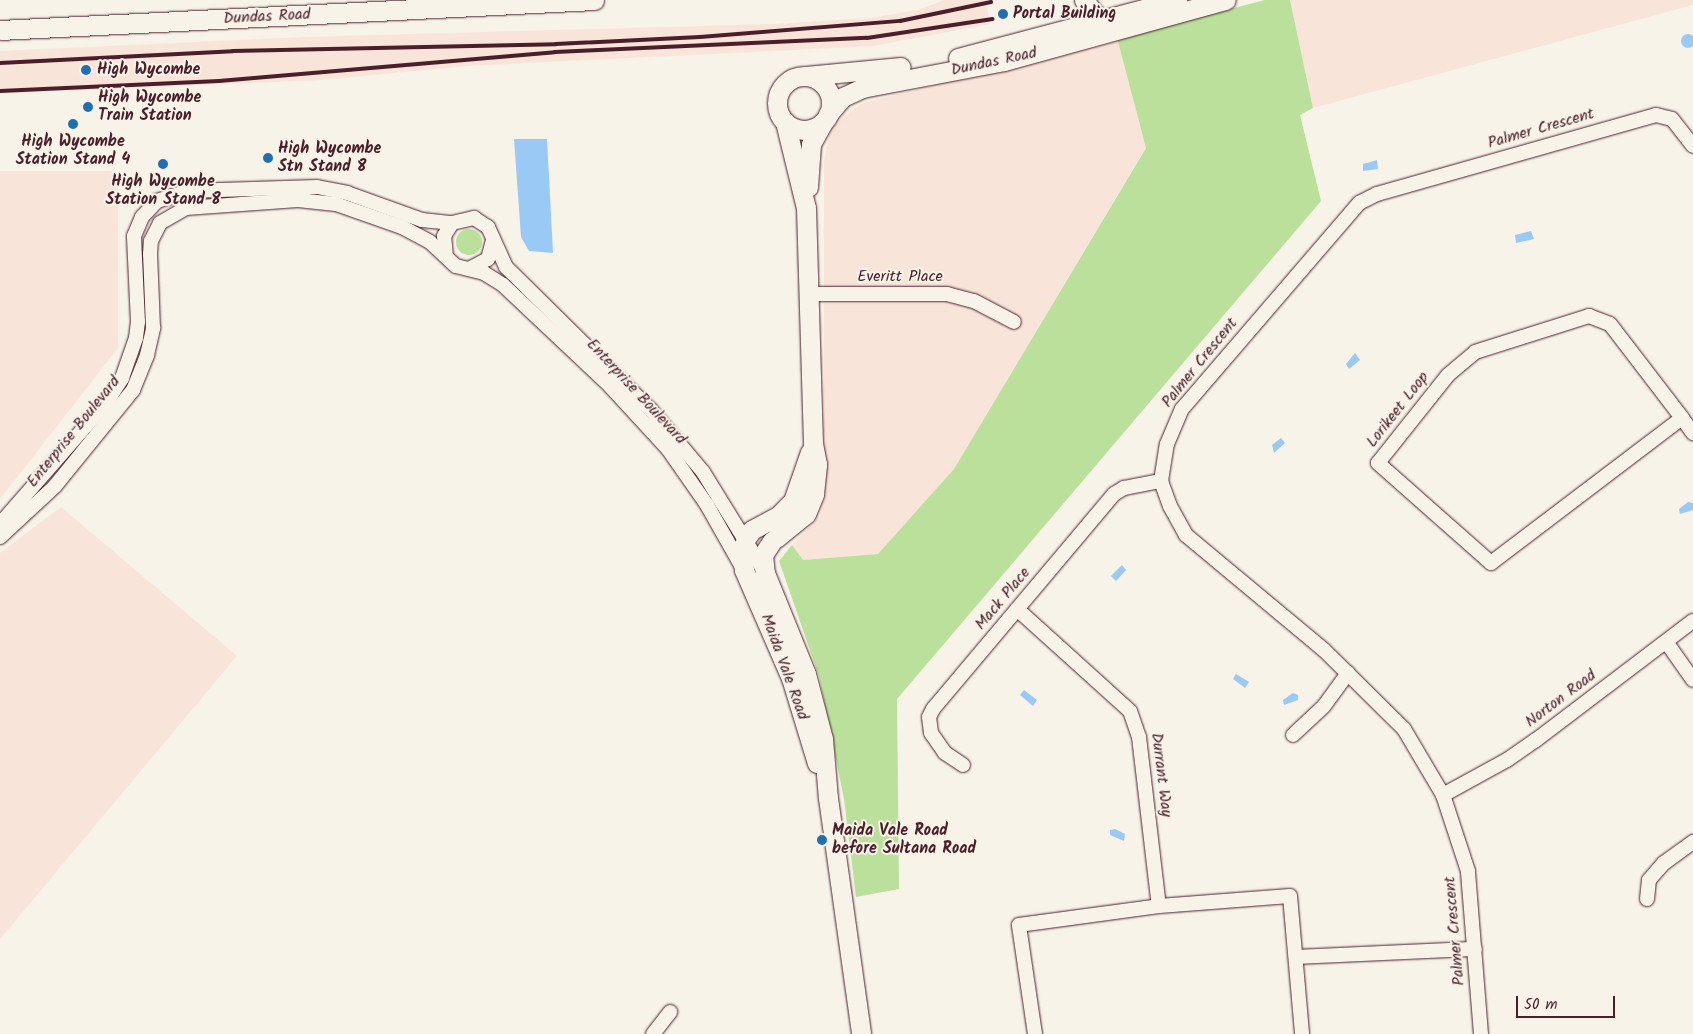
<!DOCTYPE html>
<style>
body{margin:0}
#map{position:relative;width:1693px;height:1034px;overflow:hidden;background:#f7f3e8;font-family:Kalam,sans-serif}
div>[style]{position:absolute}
.built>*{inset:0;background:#f9e4da}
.green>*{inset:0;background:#bae09b}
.round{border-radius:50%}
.water>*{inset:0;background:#9ac9f6}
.roads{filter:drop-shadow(0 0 1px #4a1f2b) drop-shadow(0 0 1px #4a1f2b)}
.minor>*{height:14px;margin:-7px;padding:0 7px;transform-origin:7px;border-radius:7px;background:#f7f3e8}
.secondary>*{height:19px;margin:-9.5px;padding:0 9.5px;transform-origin:9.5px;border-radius:9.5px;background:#f7f3e8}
.secondary>.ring{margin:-9.5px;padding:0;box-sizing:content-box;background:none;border:19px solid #f7f3e8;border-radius:50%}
.rail>*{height:4px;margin:-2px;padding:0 2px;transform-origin:2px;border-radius:2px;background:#4a1f2b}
.dots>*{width:14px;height:14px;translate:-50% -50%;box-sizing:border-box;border:2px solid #f7f3e8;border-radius:50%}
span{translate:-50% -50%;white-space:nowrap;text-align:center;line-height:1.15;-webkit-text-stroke:4px #f7f3e8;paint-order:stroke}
.poi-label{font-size:16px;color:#4a1f2b;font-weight:700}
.left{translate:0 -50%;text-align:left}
.street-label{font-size:16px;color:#4a1f2b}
.scale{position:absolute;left:1516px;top:996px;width:99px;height:22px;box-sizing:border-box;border:2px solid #4a1f2b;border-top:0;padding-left:6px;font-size:15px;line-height:18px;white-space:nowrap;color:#4a1f2b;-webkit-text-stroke:4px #f7f3e8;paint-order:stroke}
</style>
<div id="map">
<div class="built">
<div style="clip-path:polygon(944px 0,986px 0,990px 24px,873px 46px,468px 66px,321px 80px,0 94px,0 51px,303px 37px,774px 24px,870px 18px,918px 10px)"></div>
<div style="clip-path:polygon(1290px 0,1693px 0,1693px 5px,1313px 108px)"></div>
<div style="clip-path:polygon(1117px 38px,1146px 147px,954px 469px,878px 554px,803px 560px,792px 545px,820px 516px,824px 490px,824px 162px,831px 127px,860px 104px)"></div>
<div style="clip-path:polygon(0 171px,118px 171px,118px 348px,0 499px)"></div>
<div style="clip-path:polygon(61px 507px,237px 656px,0 939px,0 553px)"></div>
</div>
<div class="green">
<div style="clip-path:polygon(1265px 0,1290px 0,1313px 108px,1300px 115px,1321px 201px,897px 699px,899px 889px,856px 897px,844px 799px,819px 676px,779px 561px,792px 545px,803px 560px,878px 554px,954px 469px,1146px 148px,1117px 38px)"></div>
<div class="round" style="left:456px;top:229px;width:26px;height:26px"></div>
</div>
<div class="water">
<div class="round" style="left:1681px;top:34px;width:14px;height:14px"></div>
<div style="clip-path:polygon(514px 139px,547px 139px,553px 253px,529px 251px,521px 237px)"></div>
<div style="clip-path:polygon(1377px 160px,1378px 169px,1363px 171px,1363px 164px)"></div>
<div style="clip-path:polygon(1531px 231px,1534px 239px,1516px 243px,1515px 235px)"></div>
<div style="clip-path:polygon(1355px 353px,1360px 360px,1349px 369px,1346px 364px)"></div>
<div style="clip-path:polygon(1281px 438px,1285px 443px,1274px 453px,1272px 445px)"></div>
<div style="clip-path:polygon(1688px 502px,1693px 503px,1693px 510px,1680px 514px,1679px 509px)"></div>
<div style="clip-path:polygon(1122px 565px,1126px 570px,1116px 581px,1111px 576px)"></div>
<div style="clip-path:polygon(1236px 674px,1249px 682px,1245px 688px,1233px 679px)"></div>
<div style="clip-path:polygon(1024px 690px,1037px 700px,1033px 706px,1020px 695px)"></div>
<div style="clip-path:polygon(1293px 693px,1298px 695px,1298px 700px,1284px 705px,1283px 700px)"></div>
<div style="clip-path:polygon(1115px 829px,1125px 834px,1124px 841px,1110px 835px,1110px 830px)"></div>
</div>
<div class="roads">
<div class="minor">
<div style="left:446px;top:257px;width:21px;rotate:-95deg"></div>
<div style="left:444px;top:236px;width:15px;rotate:-58deg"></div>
<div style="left:452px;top:223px;width:23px;rotate:-13deg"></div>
<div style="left:474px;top:218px;width:17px;rotate:33deg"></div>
<div style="left:488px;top:227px;width:44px;rotate:65.8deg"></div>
<div style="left:506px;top:267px;width:204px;rotate:44.6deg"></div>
<div style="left:651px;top:410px;width:81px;rotate:50deg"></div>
<div style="left:703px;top:472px;width:114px;rotate:58.3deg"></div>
<div style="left:469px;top:269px;width:21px;rotate:-28deg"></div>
<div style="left:488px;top:259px;width:20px;rotate:-75deg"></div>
<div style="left:809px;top:294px;width:138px"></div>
<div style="left:947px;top:294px;width:28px;rotate:15deg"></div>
<div style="left:974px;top:301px;width:45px;rotate:27.7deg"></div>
<div style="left:1682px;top:418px;width:240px;rotate:142.8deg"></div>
<div style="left:1491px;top:563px;width:151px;rotate:-138.5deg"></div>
<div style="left:1378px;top:463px;width:112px;rotate:-51.5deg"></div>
<div style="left:1448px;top:375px;width:35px;rotate:-40deg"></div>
<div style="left:1475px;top:352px;width:120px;rotate:-17.5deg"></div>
<div style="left:1589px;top:316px;width:22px;rotate:21deg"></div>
<div style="left:1610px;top:324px;width:118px;rotate:52.5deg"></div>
<div style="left:1682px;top:418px;width:19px;rotate:54deg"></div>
<div style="left:0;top:524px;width:161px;rotate:-48.8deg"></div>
<div style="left:106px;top:403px;width:30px;rotate:-57deg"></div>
<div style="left:122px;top:378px;width:42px;rotate:-70.7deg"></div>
<div style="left:136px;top:338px;width:16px;rotate:-83deg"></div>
<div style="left:138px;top:322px;width:86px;rotate:-92.7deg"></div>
<div style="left:134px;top:236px;width:21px;rotate:-67deg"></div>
<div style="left:142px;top:217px;width:22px;rotate:-47deg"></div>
<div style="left:157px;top:201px;width:33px;rotate:-18deg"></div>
<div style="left:188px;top:191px;width:129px;rotate:-1.8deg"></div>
<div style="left:317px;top:187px;width:31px;rotate:11deg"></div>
<div style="left:347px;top:193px;width:80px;rotate:19.8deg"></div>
<div style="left:422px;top:220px;width:30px;rotate:6deg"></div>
<div style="left:0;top:537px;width:75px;rotate:-42.8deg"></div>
<div style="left:55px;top:486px;width:124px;rotate:-50.9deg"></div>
<div style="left:133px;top:390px;width:38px;rotate:-68deg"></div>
<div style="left:147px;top:355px;width:28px;rotate:-77deg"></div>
<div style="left:153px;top:328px;width:74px;rotate:-92.3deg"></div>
<div style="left:150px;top:254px;width:13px;rotate:-86deg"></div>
<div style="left:151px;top:241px;width:20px;rotate:-63deg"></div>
<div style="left:160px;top:223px;width:30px;rotate:-30deg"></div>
<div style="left:186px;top:208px;width:112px;rotate:-4.1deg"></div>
<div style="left:298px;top:200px;width:38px;rotate:6deg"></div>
<div style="left:336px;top:204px;width:70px;rotate:19.2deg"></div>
<div style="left:402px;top:227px;width:32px;rotate:28deg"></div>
<div style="left:430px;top:242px;width:35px;rotate:43deg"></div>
<div style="left:456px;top:266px;width:29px;rotate:14deg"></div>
<div style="left:484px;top:273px;width:22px;rotate:32deg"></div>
<div style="left:503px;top:285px;width:147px;rotate:43.3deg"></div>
<div style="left:610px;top:386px;width:86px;rotate:47.4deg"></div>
<div style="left:668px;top:449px;width:68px;rotate:55.1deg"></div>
<div style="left:707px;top:505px;width:69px;rotate:60.5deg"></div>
<div style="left:1017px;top:609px;width:152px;rotate:42.1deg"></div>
<div style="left:1130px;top:711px;width:28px;rotate:71deg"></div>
<div style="left:1139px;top:737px;width:170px;rotate:83.3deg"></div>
<div style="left:1667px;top:643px;width:45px;rotate:54.9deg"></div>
<div style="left:1293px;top:735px;width:42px;rotate:-43.1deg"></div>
<div style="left:1324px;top:706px;width:41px;rotate:-54deg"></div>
<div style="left:963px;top:765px;width:22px;rotate:-146deg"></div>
<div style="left:945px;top:753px;width:24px;rotate:-125deg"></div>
<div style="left:931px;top:733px;width:16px;rotate:-97deg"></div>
<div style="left:929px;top:717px;width:9px;rotate:-63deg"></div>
<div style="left:933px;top:709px;width:281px;rotate:-49.9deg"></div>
<div style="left:1114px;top:494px;width:12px;rotate:-31deg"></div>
<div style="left:1124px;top:488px;width:38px;rotate:-11deg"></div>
<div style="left:1443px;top:795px;width:73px;rotate:-28.7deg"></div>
<div style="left:1507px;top:760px;width:35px;rotate:-35deg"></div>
<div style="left:1536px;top:740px;width:197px;rotate:-37.2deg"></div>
<div style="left:1647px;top:899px;width:19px;rotate:-84deg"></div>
<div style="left:1649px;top:880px;width:23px;rotate:-49deg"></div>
<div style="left:1664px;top:863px;width:36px;rotate:-36deg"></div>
<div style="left:1297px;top:957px;width:178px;rotate:-2.6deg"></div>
<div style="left:653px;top:1034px;width:28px;rotate:-52deg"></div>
<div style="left:1035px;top:1034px;width:110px;rotate:-98.4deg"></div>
<div style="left:1019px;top:925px;width:141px;rotate:-7.7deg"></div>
<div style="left:1159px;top:906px;width:131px;rotate:-4.4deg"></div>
<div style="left:1290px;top:896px;width:139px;rotate:85deg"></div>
<div style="left:1481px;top:1034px;width:164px;rotate:-94.6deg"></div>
<div style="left:1468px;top:871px;width:80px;rotate:-108.2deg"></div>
<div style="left:1443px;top:795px;width:77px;rotate:-120.6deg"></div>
<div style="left:1404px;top:729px;width:112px;rotate:-135.4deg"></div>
<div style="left:1324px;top:650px;width:180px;rotate:-140.2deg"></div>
<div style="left:1186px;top:535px;width:33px;rotate:-119deg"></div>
<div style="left:1170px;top:506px;width:27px;rotate:-110deg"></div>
<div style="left:1161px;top:481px;width:37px;rotate:-81deg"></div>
<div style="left:1167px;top:444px;width:38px;rotate:-67deg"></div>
<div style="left:1182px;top:409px;width:272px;rotate:-49.3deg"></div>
<div style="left:1359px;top:203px;width:20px;rotate:-27deg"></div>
<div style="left:1377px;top:194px;width:290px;rotate:-15.8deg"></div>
<div style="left:1656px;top:115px;width:16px;rotate:14deg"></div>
<div style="left:1672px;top:119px;width:34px;rotate:52deg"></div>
</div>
<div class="secondary">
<div style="left:1084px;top:0;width:28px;rotate:52deg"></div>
<div style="left:1101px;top:22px;width:11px;rotate:15deg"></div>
<div style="left:0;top:30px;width:595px;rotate:-2.89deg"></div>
<div style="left:958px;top:58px;width:227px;rotate:-14.8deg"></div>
<div style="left:806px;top:76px;width:95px;rotate:-5.4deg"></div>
<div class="ring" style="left:777px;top:76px;width:35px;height:35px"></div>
<div style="left:828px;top:114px;width:23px;rotate:-49deg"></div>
<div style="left:843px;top:97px;width:21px;rotate:-25deg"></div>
<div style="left:862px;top:88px;width:145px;rotate:-10.8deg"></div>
<div style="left:1004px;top:61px;width:230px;rotate:-15.4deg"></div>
<div style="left:808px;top:187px;width:43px;rotate:-86deg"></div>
<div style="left:811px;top:144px;width:26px;rotate:-61deg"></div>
<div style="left:810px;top:452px;width:52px;rotate:109.1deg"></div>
<div style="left:793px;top:501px;width:21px;rotate:135deg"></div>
<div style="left:778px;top:516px;width:30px;rotate:152deg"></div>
<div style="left:752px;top:530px;width:10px;rotate:127deg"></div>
<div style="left:746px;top:538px;width:16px;rotate:104deg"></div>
<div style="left:742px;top:554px;width:16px;rotate:83deg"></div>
<div style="left:744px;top:570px;width:118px;rotate:66.5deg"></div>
<div style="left:791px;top:678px;width:89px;rotate:73deg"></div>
<div style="left:776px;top:538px;width:38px;rotate:-39deg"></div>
<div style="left:806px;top:514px;width:22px;rotate:-68deg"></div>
<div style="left:814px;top:494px;width:30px;rotate:-84deg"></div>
<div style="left:817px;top:464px;width:20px;rotate:-101deg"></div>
<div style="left:813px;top:444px;width:236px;rotate:-91.7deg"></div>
<div style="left:806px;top:208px;width:89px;rotate:-103.7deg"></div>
<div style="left:772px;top:541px;width:17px;rotate:123deg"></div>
<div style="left:763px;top:555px;width:18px;rotate:84deg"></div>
<div style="left:765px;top:573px;width:109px;rotate:67.9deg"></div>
<div style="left:806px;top:674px;width:67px;rotate:75.3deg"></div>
<div style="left:823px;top:739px;width:59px;rotate:85.2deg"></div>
<div style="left:828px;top:798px;width:238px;rotate:82deg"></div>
</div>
</div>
<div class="rail">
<div style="left:0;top:63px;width:233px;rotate:-2.9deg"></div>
<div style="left:233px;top:51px;width:323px;rotate:-1.2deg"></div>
<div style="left:556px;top:44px;width:144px;rotate:-2.8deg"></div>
<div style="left:700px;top:37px;width:201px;rotate:-4.6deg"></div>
<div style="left:900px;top:21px;width:93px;rotate:-11.8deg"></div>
<div style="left:0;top:91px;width:219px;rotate:-2.6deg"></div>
<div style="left:219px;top:81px;width:337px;rotate:-4.9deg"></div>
<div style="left:555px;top:52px;width:312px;rotate:-2.6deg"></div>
<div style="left:867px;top:38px;width:127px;rotate:-8.6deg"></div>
</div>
<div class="dots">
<div style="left:1003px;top:14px;background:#1f6fb2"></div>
<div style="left:86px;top:70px;background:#1f6fb2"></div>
<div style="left:88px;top:107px;background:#1f6fb2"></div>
<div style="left:73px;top:124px;background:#1f6fb2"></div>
<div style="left:268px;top:158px;background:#1f6fb2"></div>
<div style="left:163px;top:164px;background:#1f6fb2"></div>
<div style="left:822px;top:840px;background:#1f6fb2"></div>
</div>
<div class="poi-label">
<span class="left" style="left:1013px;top:14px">Portal Building</span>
<span class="left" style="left:97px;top:70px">High Wycombe</span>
<span class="left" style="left:98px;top:107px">High Wycombe<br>Train Station</span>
<span style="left:73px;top:151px">High Wycombe<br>Station Stand 4</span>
<span class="left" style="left:278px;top:158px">High Wycombe<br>Stn Stand 8</span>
<span style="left:163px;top:191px">High Wycombe<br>Station Stand 8</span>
<span class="left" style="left:832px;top:840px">Maida Vale Road<br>before Sultana Road</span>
</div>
<div class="street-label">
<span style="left:267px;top:17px;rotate:-3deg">Dundas Road</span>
<span style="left:994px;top:62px;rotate:-12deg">Dundas Road</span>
<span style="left:1541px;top:129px;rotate:-16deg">Palmer Crescent</span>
<span style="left:900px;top:277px">Everitt Place</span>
<span style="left:1200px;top:363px;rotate:-51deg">Palmer Crescent</span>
<span style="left:636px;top:392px;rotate:47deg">Enterprise Boulevard</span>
<span style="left:1398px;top:410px;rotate:-52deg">Lorikeet Loop</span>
<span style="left:74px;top:432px;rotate:-51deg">Enterprise Boulevard</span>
<span style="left:1003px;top:599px;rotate:-50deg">Mack Place</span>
<span style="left:784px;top:667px;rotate:70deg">Maida Vale Road</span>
<span style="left:1561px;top:699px;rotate:-37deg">Norton Road</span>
<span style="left:1161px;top:775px;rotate:83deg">Durrant Way</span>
<span style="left:1455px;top:931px;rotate:-95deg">Palmer Crescent</span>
</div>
<div class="scale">50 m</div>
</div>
